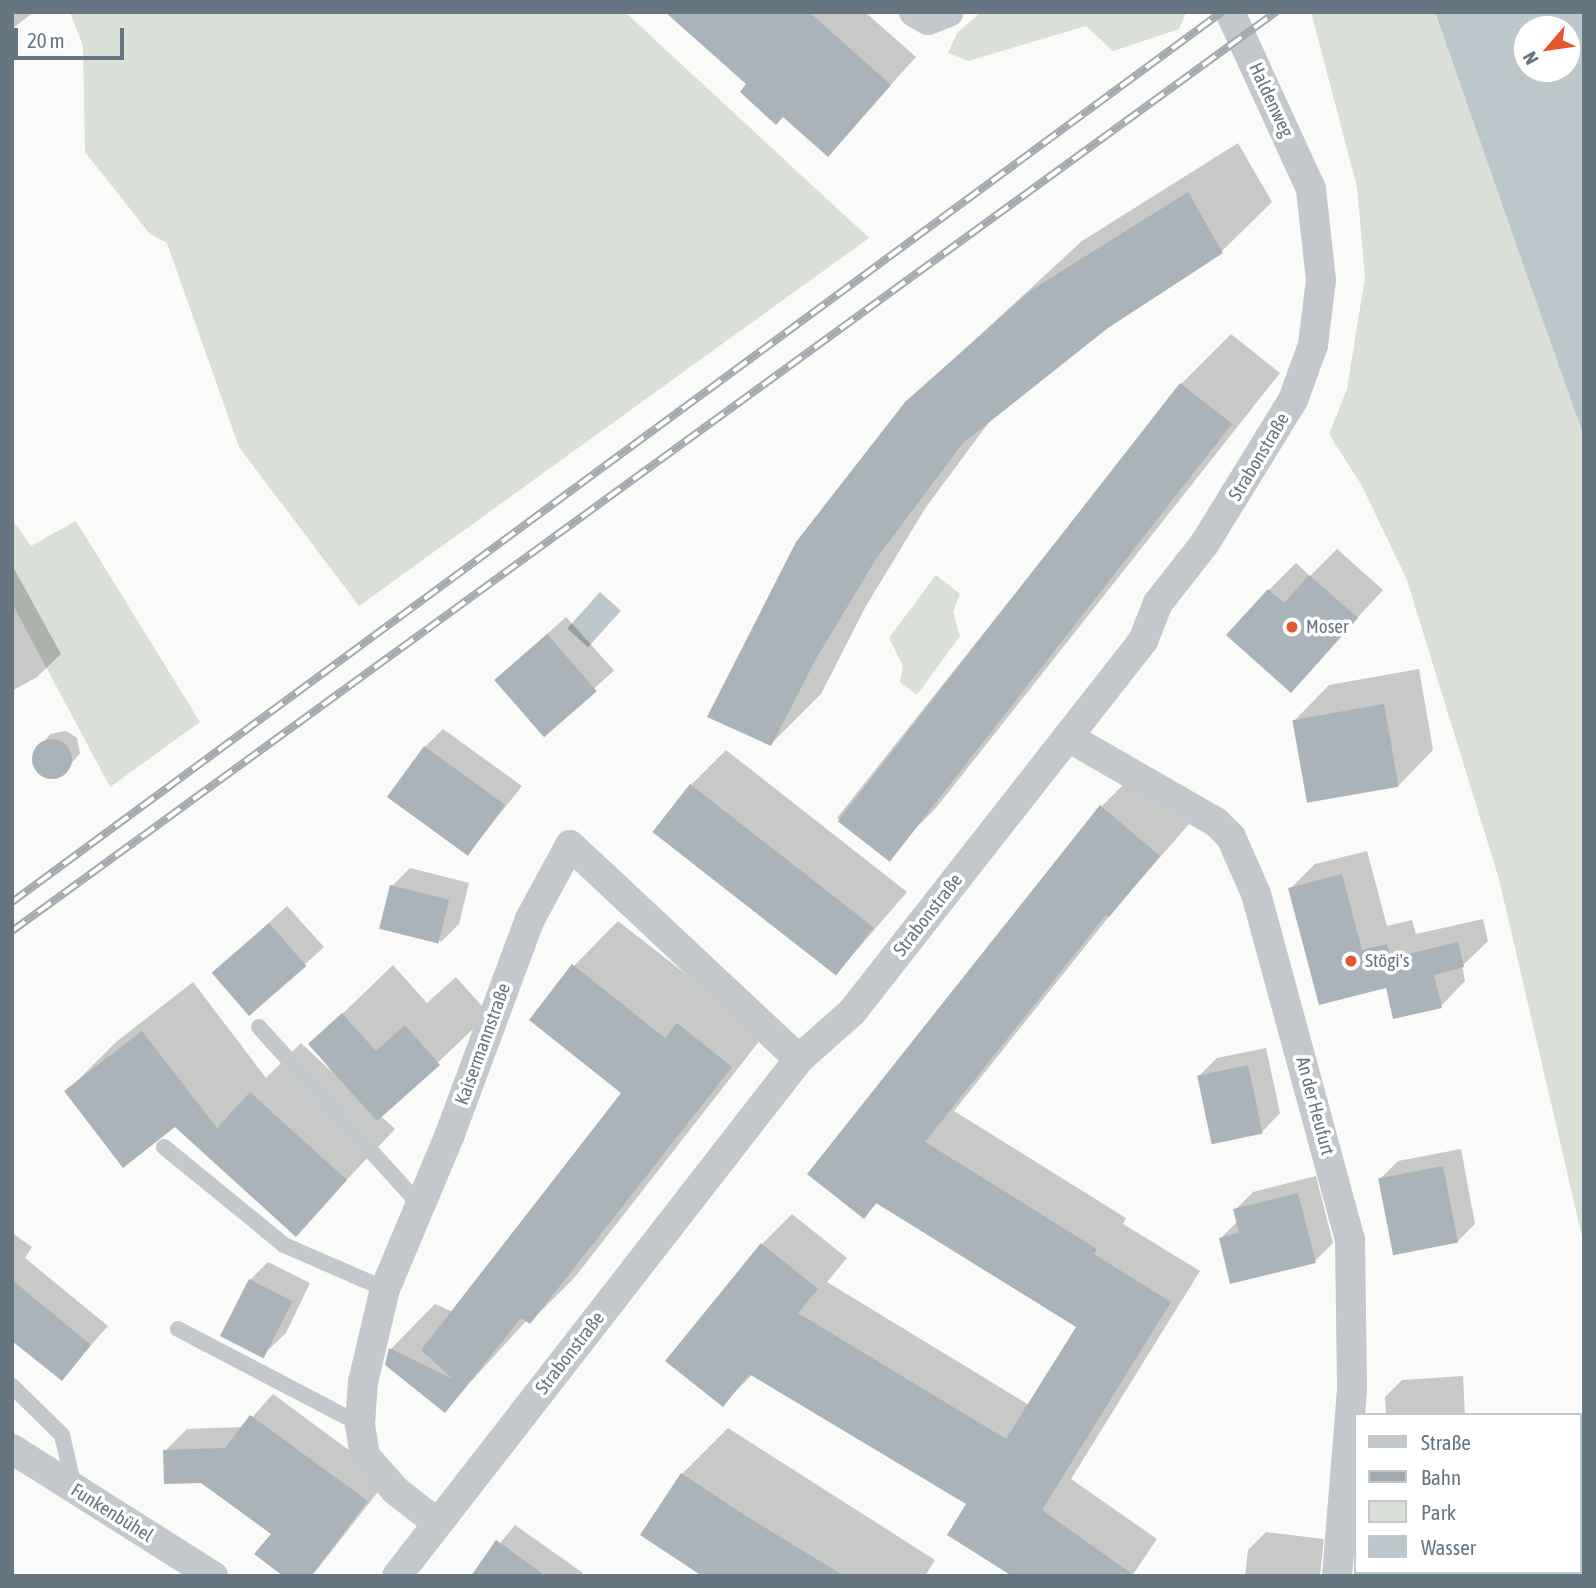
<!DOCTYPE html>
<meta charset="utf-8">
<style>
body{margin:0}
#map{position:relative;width:1596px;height:1588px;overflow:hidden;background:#fafaf8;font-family:"Asap Condensed",sans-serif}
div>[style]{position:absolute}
.green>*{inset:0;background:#dadfd7}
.water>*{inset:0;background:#bbc7cb;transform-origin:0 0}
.shadow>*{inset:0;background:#0003;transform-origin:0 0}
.building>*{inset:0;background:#aab3b9;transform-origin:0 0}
.round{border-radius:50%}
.service>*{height:16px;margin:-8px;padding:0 8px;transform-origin:8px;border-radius:8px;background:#c3c8cc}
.minor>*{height:30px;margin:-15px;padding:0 15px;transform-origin:15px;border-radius:15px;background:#c3c8cc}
.rail>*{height:8px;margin-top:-4px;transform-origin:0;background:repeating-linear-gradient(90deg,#fff 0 16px,#a2aab0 0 32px);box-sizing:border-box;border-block:2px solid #a2aab0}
.dots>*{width:19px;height:19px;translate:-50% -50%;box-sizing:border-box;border:4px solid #fff;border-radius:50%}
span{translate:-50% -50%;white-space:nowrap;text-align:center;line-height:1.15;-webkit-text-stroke:7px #fff;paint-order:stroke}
.street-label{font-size:19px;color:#657683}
.poi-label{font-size:19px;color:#657683}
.left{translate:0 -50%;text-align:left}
.frame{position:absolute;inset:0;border:14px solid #657683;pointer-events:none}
.legend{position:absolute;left:1354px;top:1413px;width:228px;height:161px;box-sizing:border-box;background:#fff;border:2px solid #c1c8cd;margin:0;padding:9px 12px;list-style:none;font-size:21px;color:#657683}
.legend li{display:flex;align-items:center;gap:14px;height:35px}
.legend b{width:35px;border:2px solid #c1c8cd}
.north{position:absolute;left:1512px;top:14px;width:70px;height:70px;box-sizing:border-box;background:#fff;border:2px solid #c1c8cd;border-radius:50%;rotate:241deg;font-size:19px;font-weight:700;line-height:28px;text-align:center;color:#657683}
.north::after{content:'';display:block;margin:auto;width:24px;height:32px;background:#e4572e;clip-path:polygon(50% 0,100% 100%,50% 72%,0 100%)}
.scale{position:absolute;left:14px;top:28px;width:110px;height:32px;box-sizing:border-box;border:4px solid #657683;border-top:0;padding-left:9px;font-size:21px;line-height:24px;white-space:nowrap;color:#657683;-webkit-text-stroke:5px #fff;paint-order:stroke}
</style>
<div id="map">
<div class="green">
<div style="clip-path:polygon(70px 12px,625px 12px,869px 238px,359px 606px,239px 447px,167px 243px,150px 234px,85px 152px,83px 46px)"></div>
<div style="clip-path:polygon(981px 12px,1186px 12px,1179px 29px,1113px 51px,1086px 26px,968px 61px,948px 53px,957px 33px)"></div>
<div style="clip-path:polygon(1311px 12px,1435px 12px,1584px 437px,1584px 1245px,1499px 879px,1407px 580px,1362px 486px,1329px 434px,1347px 389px,1365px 277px,1357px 187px)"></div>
<div style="clip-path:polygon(12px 519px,31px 546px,76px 521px,200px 722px,110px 787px,12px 603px)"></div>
<div style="clip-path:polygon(936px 575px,960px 594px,953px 612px,960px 636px,917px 695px,900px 682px,903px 666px,889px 638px)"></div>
</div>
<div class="water">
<div style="clip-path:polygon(evenodd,1435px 12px,1584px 12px,1584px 437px,1523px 264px,1435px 12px,1526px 28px,1568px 28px,1568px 70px,1526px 70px,1526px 28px)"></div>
<div style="left:600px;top:592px;width:28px;height:49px;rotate:42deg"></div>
</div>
<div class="shadow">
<div style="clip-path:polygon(12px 12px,34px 12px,12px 29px)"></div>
<div style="clip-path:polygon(670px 12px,865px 12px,916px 57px,828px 154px)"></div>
<div style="clip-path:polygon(1238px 143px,1272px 202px,1222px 251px,1107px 327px,993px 417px,926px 507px,866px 606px,821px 694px,771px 744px,906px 403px,1082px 241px)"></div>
<div style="clip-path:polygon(1231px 334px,1280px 373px,936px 808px,886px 858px,837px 818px,1181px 384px)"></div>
<div style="clip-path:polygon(1337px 549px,1383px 590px,1290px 691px,1269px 590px,1296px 563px,1310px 576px)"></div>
<div style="clip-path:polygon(12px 565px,61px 654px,37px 677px,12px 691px)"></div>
<div style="left:566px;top:617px;width:72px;height:94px;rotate:48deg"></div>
<div style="clip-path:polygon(1419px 669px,1433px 750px,1398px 786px,1294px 721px,1329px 685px)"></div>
<div style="clip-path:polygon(443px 729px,522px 786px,468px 854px,425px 747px)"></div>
<div style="clip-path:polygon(66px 731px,77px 738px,80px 753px,64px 773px,48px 777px,37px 770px,33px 758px,50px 734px)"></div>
<div style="clip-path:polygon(726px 750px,907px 892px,837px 973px,691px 785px)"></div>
<div style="clip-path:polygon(1132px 776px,1189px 824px,1115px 909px,954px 1111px,1126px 1218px,1123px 1224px,1200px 1271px,1071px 1479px,1157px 1539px,1132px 1576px,968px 1504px,753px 1374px,722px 1405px,762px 1244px,792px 1214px,847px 1258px,827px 1282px,1029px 1405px,1078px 1326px,878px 1202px,863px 1216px,1101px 807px)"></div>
<div style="clip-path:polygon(1367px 851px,1387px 926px,1412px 920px,1416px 934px,1483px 919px,1488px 941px,1462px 966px,1465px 981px,1441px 1006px,1387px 985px,1290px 889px,1315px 864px)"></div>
<div style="clip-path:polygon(410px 868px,469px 883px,459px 924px,441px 942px,392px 886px)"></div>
<div style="clip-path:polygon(287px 906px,324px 947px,251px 1014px,233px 956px)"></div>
<div style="clip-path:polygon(618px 921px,710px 993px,775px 1021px,575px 1277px,530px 1322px,527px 1320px,445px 1410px,387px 1364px,391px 1349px,435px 1304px,453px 1312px,624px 1093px,574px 966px)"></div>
<div style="clip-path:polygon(393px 965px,427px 1003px,456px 977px,489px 1014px,381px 1116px,395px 1129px,295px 1234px,175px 1125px,66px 1092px,116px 1042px,193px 982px,266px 1078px,301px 1043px,332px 1072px,311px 1044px)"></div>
<div style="clip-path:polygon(1266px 1048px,1280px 1113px,1262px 1132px,1199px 1076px,1217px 1058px)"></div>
<div style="clip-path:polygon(1461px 1149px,1475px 1224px,1457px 1242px,1380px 1179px,1398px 1161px)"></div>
<div style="clip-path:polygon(1316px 1176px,1333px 1243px,1315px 1261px,1221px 1238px,1238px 1221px,1235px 1210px,1253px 1192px)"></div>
<div style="clip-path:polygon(12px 1233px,32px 1247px,25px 1258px,108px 1326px,62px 1378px,12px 1338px)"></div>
<div style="clip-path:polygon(268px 1262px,310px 1283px,286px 1333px,267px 1351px,250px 1280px)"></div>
<div style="clip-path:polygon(1463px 1376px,1465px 1415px,1386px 1415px,1385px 1397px,1402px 1380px)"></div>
<div style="clip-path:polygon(273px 1394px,388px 1479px,312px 1576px,286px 1576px,274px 1534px,165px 1451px,187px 1429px,243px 1427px)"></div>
<div style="clip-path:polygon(728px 1428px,935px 1560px,925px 1576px,705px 1576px,642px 1535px,682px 1474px)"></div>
<div style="clip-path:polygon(515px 1525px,583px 1573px,581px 1576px,473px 1576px)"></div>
<div style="clip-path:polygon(1266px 1532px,1324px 1539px,1320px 1576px,1245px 1576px,1248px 1550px)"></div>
<div style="clip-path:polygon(1382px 1572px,1459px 1572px,1381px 1576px)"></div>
</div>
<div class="building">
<div style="clip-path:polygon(665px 12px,809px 12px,891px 85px,828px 157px,783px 117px,776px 125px,740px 92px,746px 84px)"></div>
<div style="clip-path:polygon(1188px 192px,1223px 253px,1108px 328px,963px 443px,876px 559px,817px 657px,771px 746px,707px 717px,796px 542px,905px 402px,1030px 291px)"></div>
<div style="left:1180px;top:383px;width:66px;height:556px;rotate:38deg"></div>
<div style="clip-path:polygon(1309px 575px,1358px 618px,1291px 693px,1226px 635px,1268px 589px,1284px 603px)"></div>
<div style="left:547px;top:634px;width:76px;height:70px;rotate:49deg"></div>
<div style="left:1384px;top:704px;width:84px;height:93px;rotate:80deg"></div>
<div class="round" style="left:32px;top:739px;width:40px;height:40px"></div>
<div style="left:424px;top:746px;width:100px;height:63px;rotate:36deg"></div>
<div style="left:690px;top:784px;width:233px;height:61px;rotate:38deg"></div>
<div style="clip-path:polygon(1100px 805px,1160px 856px,1109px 917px,1106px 915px,925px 1142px,1097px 1249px,1094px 1254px,1171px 1302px,1042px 1510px,1135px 1576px,1012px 1576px,947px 1535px,966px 1504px,749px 1374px,723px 1407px,665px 1361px,761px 1243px,818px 1289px,798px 1313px,1006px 1439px,1076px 1327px,876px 1203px,864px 1219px,807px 1174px)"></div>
<div style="clip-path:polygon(1342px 874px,1362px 950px,1387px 944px,1391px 958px,1458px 942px,1464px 967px,1434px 975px,1442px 1008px,1393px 1019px,1386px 988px,1319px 1005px,1288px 888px)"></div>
<div style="left:390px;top:885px;width:61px;height:45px;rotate:14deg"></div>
<div style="left:269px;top:923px;width:57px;height:76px;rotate:49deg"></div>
<div style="clip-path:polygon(572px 964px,665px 1038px,677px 1023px,732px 1067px,530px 1324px,521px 1318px,445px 1413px,385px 1365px,389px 1348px,453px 1379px,421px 1350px,621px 1093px,529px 1020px)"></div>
<div style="clip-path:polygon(342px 1013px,376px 1051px,405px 1025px,440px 1065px,377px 1121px,308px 1044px)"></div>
<div style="clip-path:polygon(142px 1031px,217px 1128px,250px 1092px,347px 1180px,296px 1237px,175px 1127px,123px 1168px,64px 1091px)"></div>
<div style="left:1248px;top:1065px;width:70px;height:52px;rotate:78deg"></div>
<div style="left:1443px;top:1166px;width:78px;height:66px;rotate:79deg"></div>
<div style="clip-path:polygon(1298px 1193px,1316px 1263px,1230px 1284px,1219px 1238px,1239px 1233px,1233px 1209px)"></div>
<div style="left:249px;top:1279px;width:49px;height:64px;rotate:27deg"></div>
<div style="clip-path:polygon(12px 1280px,91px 1345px,62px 1381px,12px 1341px)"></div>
<div style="clip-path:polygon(250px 1415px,368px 1501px,311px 1576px,283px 1576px,254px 1554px,271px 1534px,201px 1483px,164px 1484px,163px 1450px,225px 1448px)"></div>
<div style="clip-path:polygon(681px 1473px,746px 1516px,844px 1576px,702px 1576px,640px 1535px)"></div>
<div style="clip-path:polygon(496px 1540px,546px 1576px,471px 1576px)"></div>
</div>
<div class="service">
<div style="left:259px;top:1027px;width:240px;rotate:47.9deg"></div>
<div style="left:164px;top:1147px;width:155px;rotate:39.2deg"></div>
<div style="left:284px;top:1245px;width:110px;rotate:23.5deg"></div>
<div style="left:178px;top:1329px;width:205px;rotate:27.6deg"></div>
<div style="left:12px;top:1386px;width:70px;rotate:44.4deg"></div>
<div style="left:62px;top:1435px;width:53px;rotate:77deg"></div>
</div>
<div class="minor">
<div style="left:914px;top:12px;width:16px;rotate:30deg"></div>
<div style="left:928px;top:20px;width:22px;rotate:-21deg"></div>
<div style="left:1068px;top:737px;width:171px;rotate:29.9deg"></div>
<div style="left:1216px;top:822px;width:21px;rotate:45deg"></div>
<div style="left:1231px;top:837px;width:62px;rotate:66.3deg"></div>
<div style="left:1256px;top:894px;width:359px;rotate:74.8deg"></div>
<div style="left:1350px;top:1240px;width:150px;rotate:89.2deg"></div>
<div style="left:1352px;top:1390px;width:187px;rotate:94.6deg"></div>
<div style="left:12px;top:1449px;width:238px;rotate:32.3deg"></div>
<div style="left:436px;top:1522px;width:51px;rotate:-142.2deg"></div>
<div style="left:396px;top:1491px;width:47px;rotate:-131.5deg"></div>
<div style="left:365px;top:1456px;width:32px;rotate:-99deg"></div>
<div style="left:360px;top:1424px;width:42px;rotate:-85.9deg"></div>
<div style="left:363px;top:1382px;width:96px;rotate:-76.7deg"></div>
<div style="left:385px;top:1289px;width:168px;rotate:-67.2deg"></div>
<div style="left:450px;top:1134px;width:229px;rotate:-69.6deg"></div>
<div style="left:530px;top:919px;width:84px;rotate:-61.6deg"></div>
<div style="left:570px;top:845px;width:313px;rotate:43.1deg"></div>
<div style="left:397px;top:1576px;width:655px;rotate:-52.13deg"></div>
<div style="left:799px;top:1059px;width:71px;rotate:-41.6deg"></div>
<div style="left:852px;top:1012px;width:472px;rotate:-51.9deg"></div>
<div style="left:1143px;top:641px;width:41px;rotate:-68.5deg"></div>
<div style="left:1158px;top:603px;width:76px;rotate:-51.9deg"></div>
<div style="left:1205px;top:543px;width:168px;rotate:-58.4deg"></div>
<div style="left:1293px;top:400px;width:59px;rotate:-70deg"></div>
<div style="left:1313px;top:345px;width:65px;rotate:-83deg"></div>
<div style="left:1321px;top:280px;width:92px;rotate:-96.3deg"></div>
<div style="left:1311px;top:189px;width:195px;rotate:-114.6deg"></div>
</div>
<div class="rail">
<div style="left:12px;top:902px;width:1502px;rotate:-36.34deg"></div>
<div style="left:12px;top:931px;width:1563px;rotate:-36.02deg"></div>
</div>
<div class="dots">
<div style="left:1292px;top:627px;background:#e4572e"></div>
<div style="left:1351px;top:961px;background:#e4572e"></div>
</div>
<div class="street-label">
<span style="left:1271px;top:100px;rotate:65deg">Haldenweg</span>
<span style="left:1259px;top:457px;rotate:-59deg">Strabonstraße</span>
<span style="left:928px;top:915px;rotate:-52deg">Strabonstraße</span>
<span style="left:483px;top:1044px;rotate:-70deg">Kaisermannstraße</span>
<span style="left:1315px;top:1106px;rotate:75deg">An der Heufurt</span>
<span style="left:570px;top:1353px;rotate:-52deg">Strabonstraße</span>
<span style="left:112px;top:1513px;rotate:32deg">Funkenbühel</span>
</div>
<div class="poi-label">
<span class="left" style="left:1306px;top:627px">Moser</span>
<span class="left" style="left:1365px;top:961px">Stögi's</span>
</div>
<div class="frame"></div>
<ul class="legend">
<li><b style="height:9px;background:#c3c8cc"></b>Straße</li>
<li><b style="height:9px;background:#a2aab0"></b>Bahn</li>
<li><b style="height:19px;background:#dadfd7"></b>Park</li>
<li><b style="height:19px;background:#bbc7cb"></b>Wasser</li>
</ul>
<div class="north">N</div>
<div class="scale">20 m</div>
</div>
